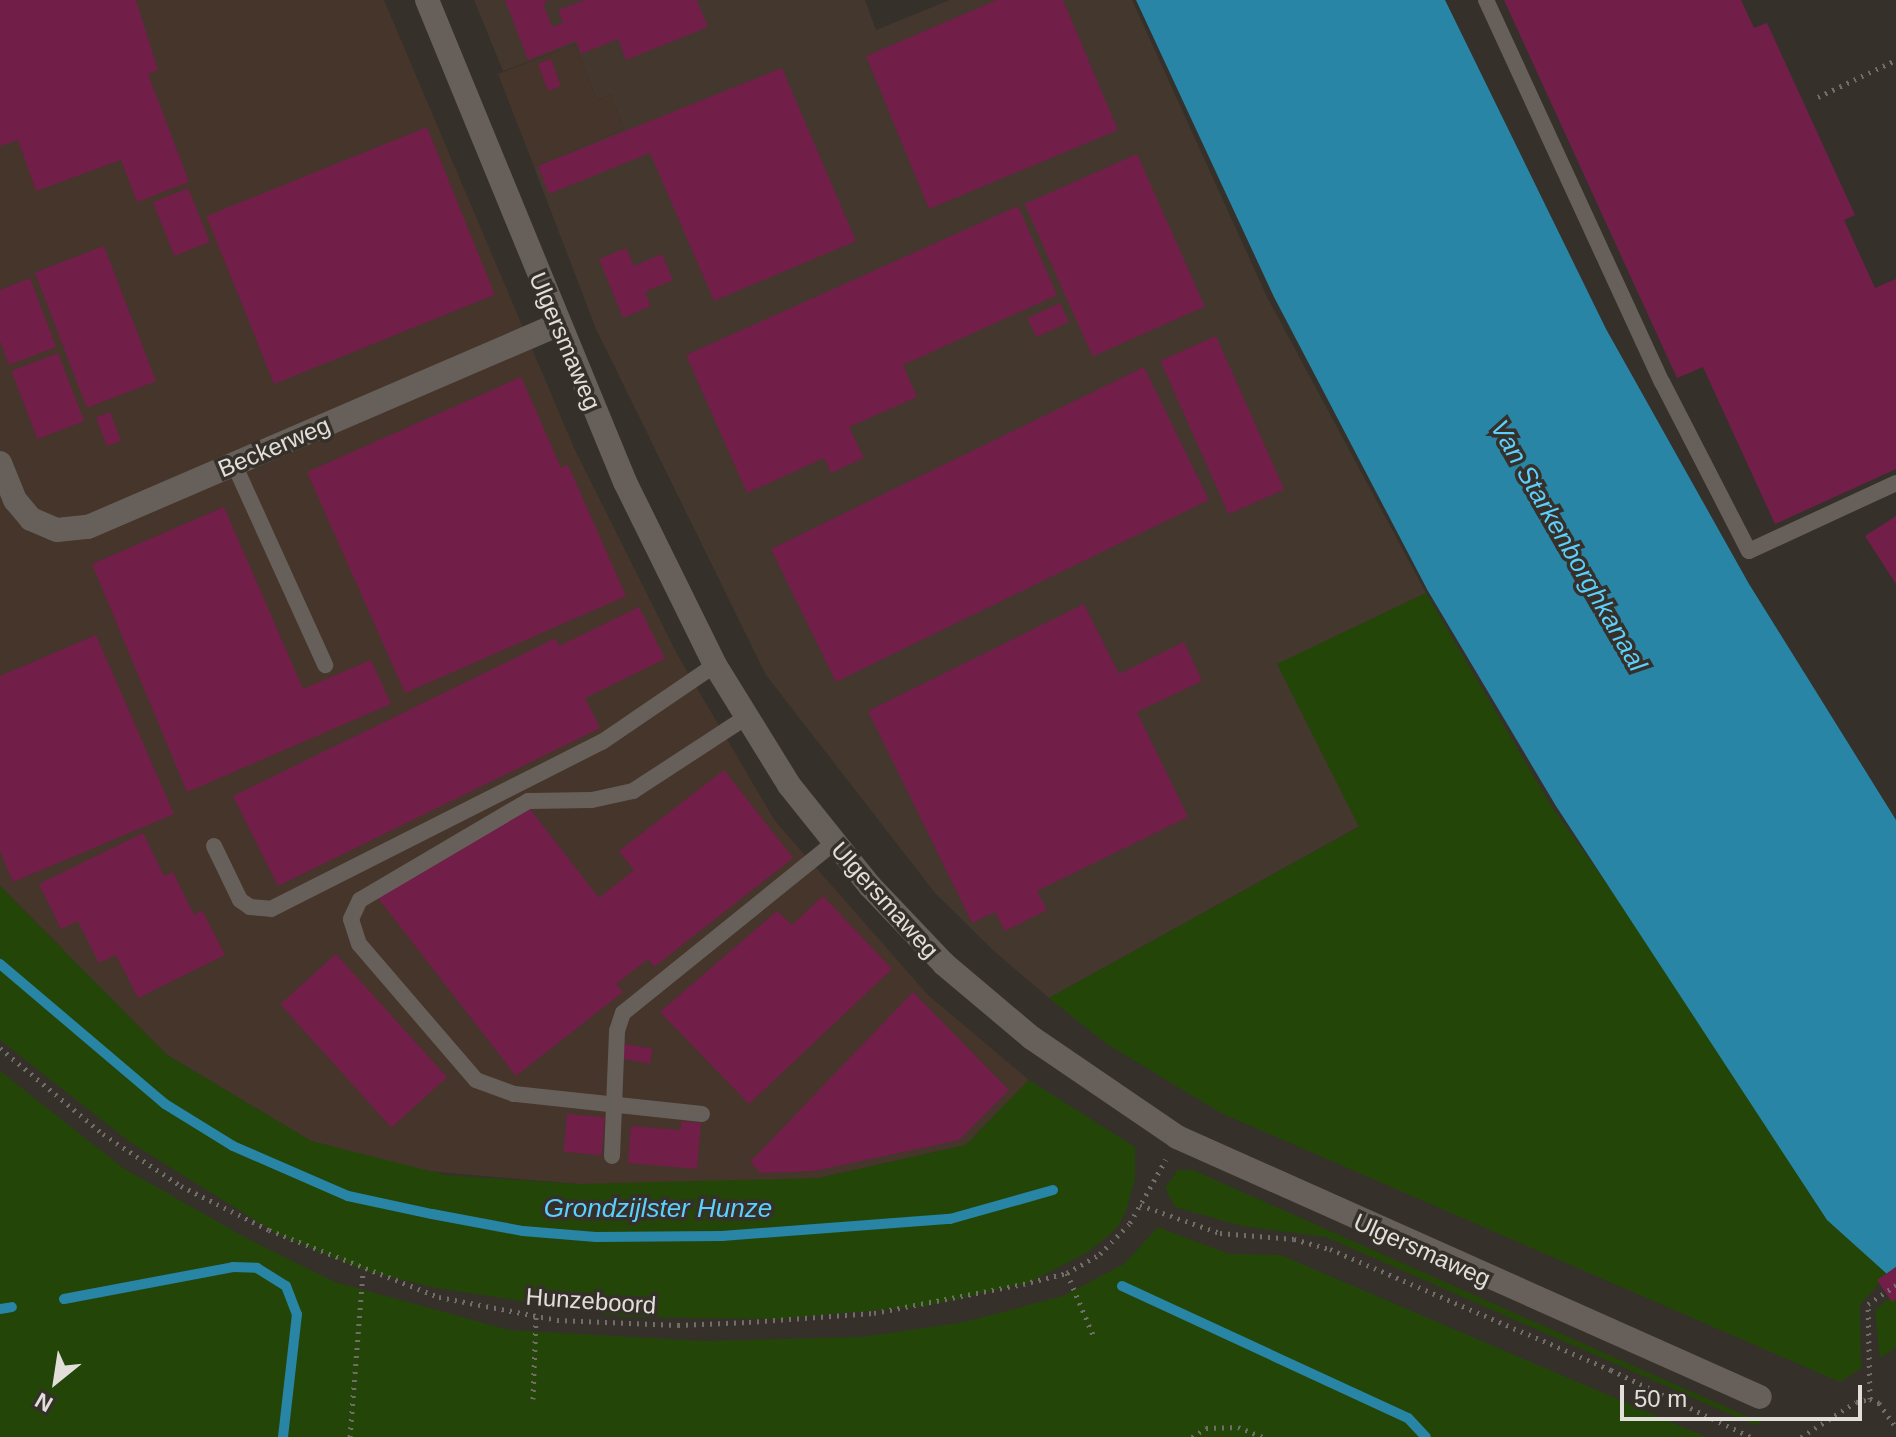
<!DOCTYPE html>
<style>
body{margin:0}
#map{position:relative;width:1896px;height:1437px;overflow:hidden;background:#36302b;font-family:Arial,sans-serif}
div>[style]{position:absolute}
.commercial>*{inset:0;background:#45352a}
.built>*{inset:0;background:#43372e}
.green>*{inset:0;background:#234608}
.water>*{inset:0;background:#2885a6}
.stream>*{height:10px;margin:-5px;padding:0 5px;transform-origin:5px;border-radius:5px;background:#2885a6}
.building>*{inset:0;background:#711f49;transform-origin:0 0}
.path>*{height:5px;margin-top:-2.5px;transform-origin:0;background:repeating-linear-gradient(90deg,#726d69 0 2px,transparent 0 8px)}
.lane>*{height:16px;margin:-8px;padding:0 8px;transform-origin:8px;border-radius:8px;background:#67605a}
.street>*{height:24px;margin:-12px;padding:0 12px;transform-origin:12px;border-radius:12px;background:#67605a}
span{translate:-50% -50%;white-space:nowrap;text-align:center;line-height:1.15;-webkit-text-stroke:7px #36302b;paint-order:stroke}
.street-label{font-size:24px;color:#e2deda}
.water-label{font-size:26px;color:#5bd0fd;font-style:italic}
.north{position:absolute;left:16px;top:1341px;width:80px;height:80px;-webkit-text-stroke:6px #36302b;paint-order:stroke;rotate:210deg;font-size:22px;font-weight:700;line-height:32px;text-align:center;color:#e2deda}
.north::after{content:'';display:block;margin:auto;width:28px;height:36px;background:#e2deda;clip-path:polygon(50% 0,100% 100%,50% 72%,0 100%)}
.scale{position:absolute;left:1620px;top:1385px;width:242px;height:36px;box-sizing:border-box;border:4px solid #e2deda;border-top:0;padding-left:10px;font-size:24px;line-height:28px;white-space:nowrap;color:#e2deda;-webkit-text-stroke:6px #36302b;paint-order:stroke}
</style>
<div id="map">
<div class="commercial">
<div style="clip-path:polygon(0 0,384px 0,575px 450px,677px 654px,775px 821px,928px 995px,1029px 1080px,966px 1145px,819px 1178px,734px 1184px,577px 1184px,415px 1170px,311px 1141px,167px 1055px,0 886px)"></div>
<div style="clip-path:polygon(575px 44px,597px 100px,611px 95px,624px 129px,534px 167px,498px 74px)"></div>
</div>
<div class="built">
<div style="clip-path:polygon(474px 0,865px 0,876px 30px,950px 0,1132px 0,1267px 297px,1426px 593px,1278px 664px,1360px 826px,1049px 998px,995px 952px,935px 893px,766px 675px,596px 329px,534px 167px,624px 129px,611px 95px,597px 100px,575px 44px,503px 71px)"></div>
</div>
<div class="green">
<div style="clip-path:polygon(1426px 593px,1550px 804px,1631px 918px,1827px 1220px,1887px 1274px,1860px 1305px,1861px 1368px,1840px 1382px,1221px 1113px,1107px 1044px,1049px 998px,1359px 827px,1277px 664px)"></div>
<div style="clip-path:polygon(0 886px,167px 1055px,311px 1141px,446px 1175px,577px 1184px,819px 1178px,966px 1145px,1029px 1080px,1135px 1147px,1135px 1179px,1126px 1211px,1117px 1228px,1088px 1252px,1028px 1283px,926px 1306px,777px 1319px,624px 1317px,437px 1288px,366px 1271px,277px 1234px,130px 1142px,0 1040px)"></div>
<div style="clip-path:polygon(0 1071px,123px 1168px,248px 1239px,335px 1282px,509px 1330px,704px 1341px,862px 1337px,965px 1322px,1063px 1296px,1124px 1264px,1158px 1227px,1229px 1254px,1281px 1255px,1706px 1437px,0 1437px)"></div>
<div style="clip-path:polygon(1178px 1170px,1193px 1170px,1762px 1423px,1755px 1425px,1326px 1237px,1242px 1226px,1175px 1207px,1165px 1188px)"></div>
<div style="clip-path:polygon(1889px 1298px,1896px 1299px,1896px 1347px,1880px 1358px,1875px 1311px)"></div>
</div>
<div class="water">
<div style="clip-path:polygon(1136px 0,1445px 0,1606px 329px,1749px 584px,1896px 820px,1896px 1267px,1887px 1274px,1827px 1220px,1556px 806px,1428px 591px,1274px 297px)"></div>
</div>
<div class="stream">
<div style="left:0;top:964px;width:216px;rotate:40.3deg"></div>
<div style="left:165px;top:1104px;width:80px;rotate:31.7deg"></div>
<div style="left:233px;top:1146px;width:125px;rotate:23.5deg"></div>
<div style="left:348px;top:1196px;width:86px;rotate:12.1deg"></div>
<div style="left:432px;top:1214px;width:93px;rotate:10.6deg"></div>
<div style="left:523px;top:1231px;width:73px;rotate:4.7deg"></div>
<div style="left:596px;top:1237px;width:126px;rotate:-0.5deg"></div>
<div style="left:722px;top:1236px;width:229px;rotate:-4.3deg"></div>
<div style="left:950px;top:1219px;width:107px;rotate:-15.7deg"></div>
<div style="left:1122px;top:1286px;width:315px;rotate:24.8deg"></div>
<div style="left:1408px;top:1418px;width:26px;rotate:47deg"></div>
<div style="left:64px;top:1299px;width:172px;rotate:-10.7deg"></div>
<div style="left:233px;top:1267px;width:24px;rotate:2deg"></div>
<div style="left:257px;top:1268px;width:34px;rotate:32deg"></div>
<div style="left:286px;top:1286px;width:30px;rotate:69deg"></div>
<div style="left:297px;top:1314px;width:124px;rotate:96.5deg"></div>
<div style="left:0;top:1309px;width:12px;rotate:-9deg"></div>
</div>
<div class="building">
<div style="clip-path:polygon(0 0,136px 0,158px 70px,148px 74px,189px 182px,137px 202px,121px 160px,36px 191px,18px 140px,0 146px)"></div>
<div style="clip-path:polygon(505px 0,550px 0,543px 3px,552px 27px,563px 23px,558px 10px,585px 0,697px 0,708px 27px,626px 60px,618px 39px,581px 54px,576px 41px,528px 60px)"></div>
<div style="clip-path:polygon(997px 0,1063px 0,1118px 130px,929px 209px,866px 56px)"></div>
<div style="clip-path:polygon(1504px 0,1741px 0,1754px 28px,1767px 23px,1855px 215px,1844px 220px,1875px 288px,1896px 279px,1896px 469px,1775px 524px,1703px 367px,1677px 378px)"></div>
<div style="left:551px;top:59px;width:29px;height:14px;rotate:70deg"></div>
<div style="clip-path:polygon(782px 68px,856px 241px,714px 301px,650px 153px,549px 194px,538px 166px)"></div>
<div style="left:427px;top:127px;width:181px;height:238px;rotate:68deg"></div>
<div style="left:1137px;top:154px;width:167px;height:123px;rotate:66deg"></div>
<div style="left:188px;top:188px;width:58px;height:38px;rotate:68deg"></div>
<div style="clip-path:polygon(1018px 206px,1057px 295px,903px 365px,917px 397px,849px 427px,864px 458px,831px 473px,824px 458px,747px 493px,686px 355px)"></div>
<div style="left:104px;top:246px;width:145px;height:74px;rotate:69deg"></div>
<div style="clip-path:polygon(626px 248px,634px 266px,662px 254px,673px 280px,645px 292px,651px 306px,623px 318px,599px 259px)"></div>
<div style="clip-path:polygon(30px 278px,56px 347px,9px 365px,0 341px,0 290px)"></div>
<div style="left:1060px;top:303px;width:21px;height:36px;rotate:65deg"></div>
<div style="left:1216px;top:336px;width:168px;height:61px;rotate:66deg"></div>
<div style="left:58px;top:353px;width:73px;height:50px;rotate:69deg"></div>
<div style="left:1144px;top:367px;width:148px;height:415px;rotate:64deg"></div>
<div style="clip-path:polygon(521px 377px,561px 468px,568px 465px,626px 596px,405px 693px,307px 472px)"></div>
<div style="left:110px;top:412px;width:31px;height:15px;rotate:69deg"></div>
<div style="clip-path:polygon(224px 507px,303px 689px,371px 660px,391px 704px,187px 792px,92px 564px)"></div>
<div style="clip-path:polygon(1896px 516px,1896px 584px,1865px 536px)"></div>
<div style="clip-path:polygon(1084px 604px,1119px 674px,1184px 642px,1202px 681px,1137px 712px,1188px 817px,1037px 891px,1047px 910px,1005px 931px,995px 912px,972px 923px,868px 711px)"></div>
<div style="clip-path:polygon(639px 607px,665px 659px,585px 698px,600px 728px,278px 886px,233px 796px,556px 638px,559px 646px)"></div>
<div style="clip-path:polygon(96px 635px,174px 814px,13px 882px,0 851px,0 676px)"></div>
<div style="clip-path:polygon(724px 770px,793px 858px,654px 967px,648px 959px,616px 984px,623px 992px,516px 1076px,378px 898px,530px 809px,599px 898px,634px 870px,619px 851px)"></div>
<div style="clip-path:polygon(143px 833px,164px 876px,173px 872px,194px 915px,202px 910px,225px 955px,138px 998px,116px 955px,99px 963px,78px 921px,61px 929px,39px 884px)"></div>
<div style="clip-path:polygon(823px 896px,892px 969px,749px 1104px,660px 1012px,777px 911px,792px 925px)"></div>
<div style="left:336px;top:954px;width:166px;height:75px;rotate:48deg"></div>
<div style="clip-path:polygon(913px 992px,1009px 1090px,959px 1140px,814px 1171px,761px 1173px,750px 1162px)"></div>
<div style="left:625px;top:1044px;width:28px;height:15px;rotate:10deg"></div>
<div style="left:567px;top:1114px;width:38px;height:38px;rotate:5deg"></div>
<div style="clip-path:polygon(681px 1121px,701px 1123px,697px 1169px,628px 1163px,631px 1126px,681px 1130px)"></div>
<div style="clip-path:polygon(1896px 1267px,1896px 1299px,1892px 1302px,1877px 1280px)"></div>
</div>
<div class="path">
<div style="left:1818px;top:97px;width:86px;rotate:-25.4deg"></div>
<div style="left:0;top:1048px;width:134px;rotate:39.9deg"></div>
<div style="left:103px;top:1134px;width:94px;rotate:33.7deg"></div>
<div style="left:181px;top:1186px;width:98px;rotate:26.6deg"></div>
<div style="left:269px;top:1230px;width:183px;rotate:21.5deg"></div>
<div style="left:439px;top:1297px;width:120px;rotate:11deg"></div>
<div style="left:557px;top:1320px;width:121px;rotate:2.4deg"></div>
<div style="left:678px;top:1325px;width:71px;rotate:-2.4deg"></div>
<div style="left:749px;top:1322px;width:125px;rotate:-4.1deg"></div>
<div style="left:874px;top:1313px;width:152px;rotate:-11deg"></div>
<div style="left:1023px;top:1284px;width:45px;rotate:-14deg"></div>
<div style="left:1067px;top:1273px;width:38px;rotate:-30deg"></div>
<div style="left:1100px;top:1254px;width:43px;rotate:-45.9deg"></div>
<div style="left:1130px;top:1223px;width:73px;rotate:-60.6deg"></div>
<div style="left:1140px;top:1205px;width:85px;rotate:19.3deg"></div>
<div style="left:1220px;top:1233px;width:74px;rotate:4.6deg"></div>
<div style="left:1294px;top:1239px;width:37px;rotate:16deg"></div>
<div style="left:1330px;top:1249px;width:306px;rotate:23.3deg"></div>
<div style="left:1611px;top:1370px;width:155px;rotate:25.6deg"></div>
<div style="left:1067px;top:1273px;width:67px;rotate:67.2deg"></div>
<div style="left:533px;top:1399px;width:82px;rotate:-87.9deg"></div>
<div style="left:1870px;top:1399px;width:95px;rotate:-91.2deg"></div>
<div style="left:1868px;top:1304px;width:34px;rotate:-34deg"></div>
<div style="left:1870px;top:1399px;width:10px;rotate:24deg"></div>
<div style="left:1879px;top:1403px;width:29px;rotate:55deg"></div>
<div style="left:350px;top:1437px;width:167px;rotate:-85.5deg"></div>
<div style="left:1192px;top:1437px;width:17px;rotate:-33deg"></div>
<div style="left:1206px;top:1428px;width:32px;rotate:-2deg"></div>
<div style="left:1238px;top:1427px;width:27px;rotate:22deg"></div>
<div style="left:1801px;top:1437px;width:65px;rotate:-32.5deg"></div>
<div style="left:1856px;top:1402px;width:14px;rotate:-12deg"></div>
</div>
<div class="lane">
<div style="left:1486px;top:0;width:421px;rotate:65.3deg"></div>
<div style="left:1662px;top:382px;width:190px;rotate:62.8deg"></div>
<div style="left:1749px;top:551px;width:162px;rotate:-24.8deg"></div>
<div style="left:234px;top:464px;width:221px;rotate:65.6deg"></div>
<div style="left:214px;top:846px;width:60px;rotate:64.3deg"></div>
<div style="left:240px;top:900px;width:12px;rotate:35deg"></div>
<div style="left:250px;top:907px;width:21px;rotate:5deg"></div>
<div style="left:271px;top:909px;width:371px;rotate:-26.8deg"></div>
<div style="left:602px;top:742px;width:137px;rotate:-34.3deg"></div>
<div style="left:702px;top:1114px;width:189px;rotate:-173.9deg"></div>
<div style="left:514px;top:1094px;width:40px;rotate:-159.8deg"></div>
<div style="left:476px;top:1080px;width:179px;rotate:-130.7deg"></div>
<div style="left:359px;top:944px;width:26px;rotate:-108deg"></div>
<div style="left:351px;top:919px;width:21px;rotate:-65deg"></div>
<div style="left:360px;top:900px;width:195px;rotate:-30.5deg"></div>
<div style="left:528px;top:801px;width:64px;rotate:-0.9deg"></div>
<div style="left:592px;top:800px;width:42px;rotate:-12.4deg"></div>
<div style="left:633px;top:791px;width:134px;rotate:-33.1deg"></div>
<div style="left:612px;top:1156px;width:125px;rotate:-87.7deg"></div>
<div style="left:617px;top:1031px;width:19px;rotate:-72deg"></div>
<div style="left:623px;top:1013px;width:271px;rotate:-38.9deg"></div>
</div>
<div class="street">
<div style="left:427px;top:0;width:521px;rotate:67.67deg"></div>
<div style="left:625px;top:482px;width:204px;rotate:63.8deg"></div>
<div style="left:715px;top:665px;width:141px;rotate:58.3deg"></div>
<div style="left:789px;top:785px;width:129px;rotate:51.3deg"></div>
<div style="left:870px;top:886px;width:108px;rotate:46.5deg"></div>
<div style="left:944px;top:964px;width:115px;rotate:40.1deg"></div>
<div style="left:1032px;top:1038px;width:176px;rotate:34.3deg"></div>
<div style="left:1177px;top:1137px;width:638px;rotate:24.04deg"></div>
<div style="left:0;top:463px;width:40px;rotate:68deg"></div>
<div style="left:15px;top:500px;width:25px;rotate:50deg"></div>
<div style="left:31px;top:519px;width:28px;rotate:23deg"></div>
<div style="left:57px;top:530px;width:31px;rotate:-6deg"></div>
<div style="left:88px;top:527px;width:511px;rotate:-23.3deg"></div>
</div>
<div class="street-label">
<span style="left:565px;top:341px;rotate:67deg">Ulgersmaweg</span>
<span style="left:274px;top:447px;rotate:-23deg">Beckerweg</span>
<span style="left:885px;top:900px;rotate:48deg">Ulgersmaweg</span>
<span style="left:1422px;top:1250px;rotate:24deg">Ulgersmaweg</span>
<span style="left:591px;top:1301px;rotate:4deg">Hunzeboord</span>
</div>
<div class="water-label">
<span style="left:1568px;top:546px;rotate:60deg">Van Starkenborghkanaal</span>
<span style="left:658px;top:1209px">Grondzijlster Hunze</span>
</div>
<div class="north">N</div>
<div class="scale">50 m</div>
</div>
